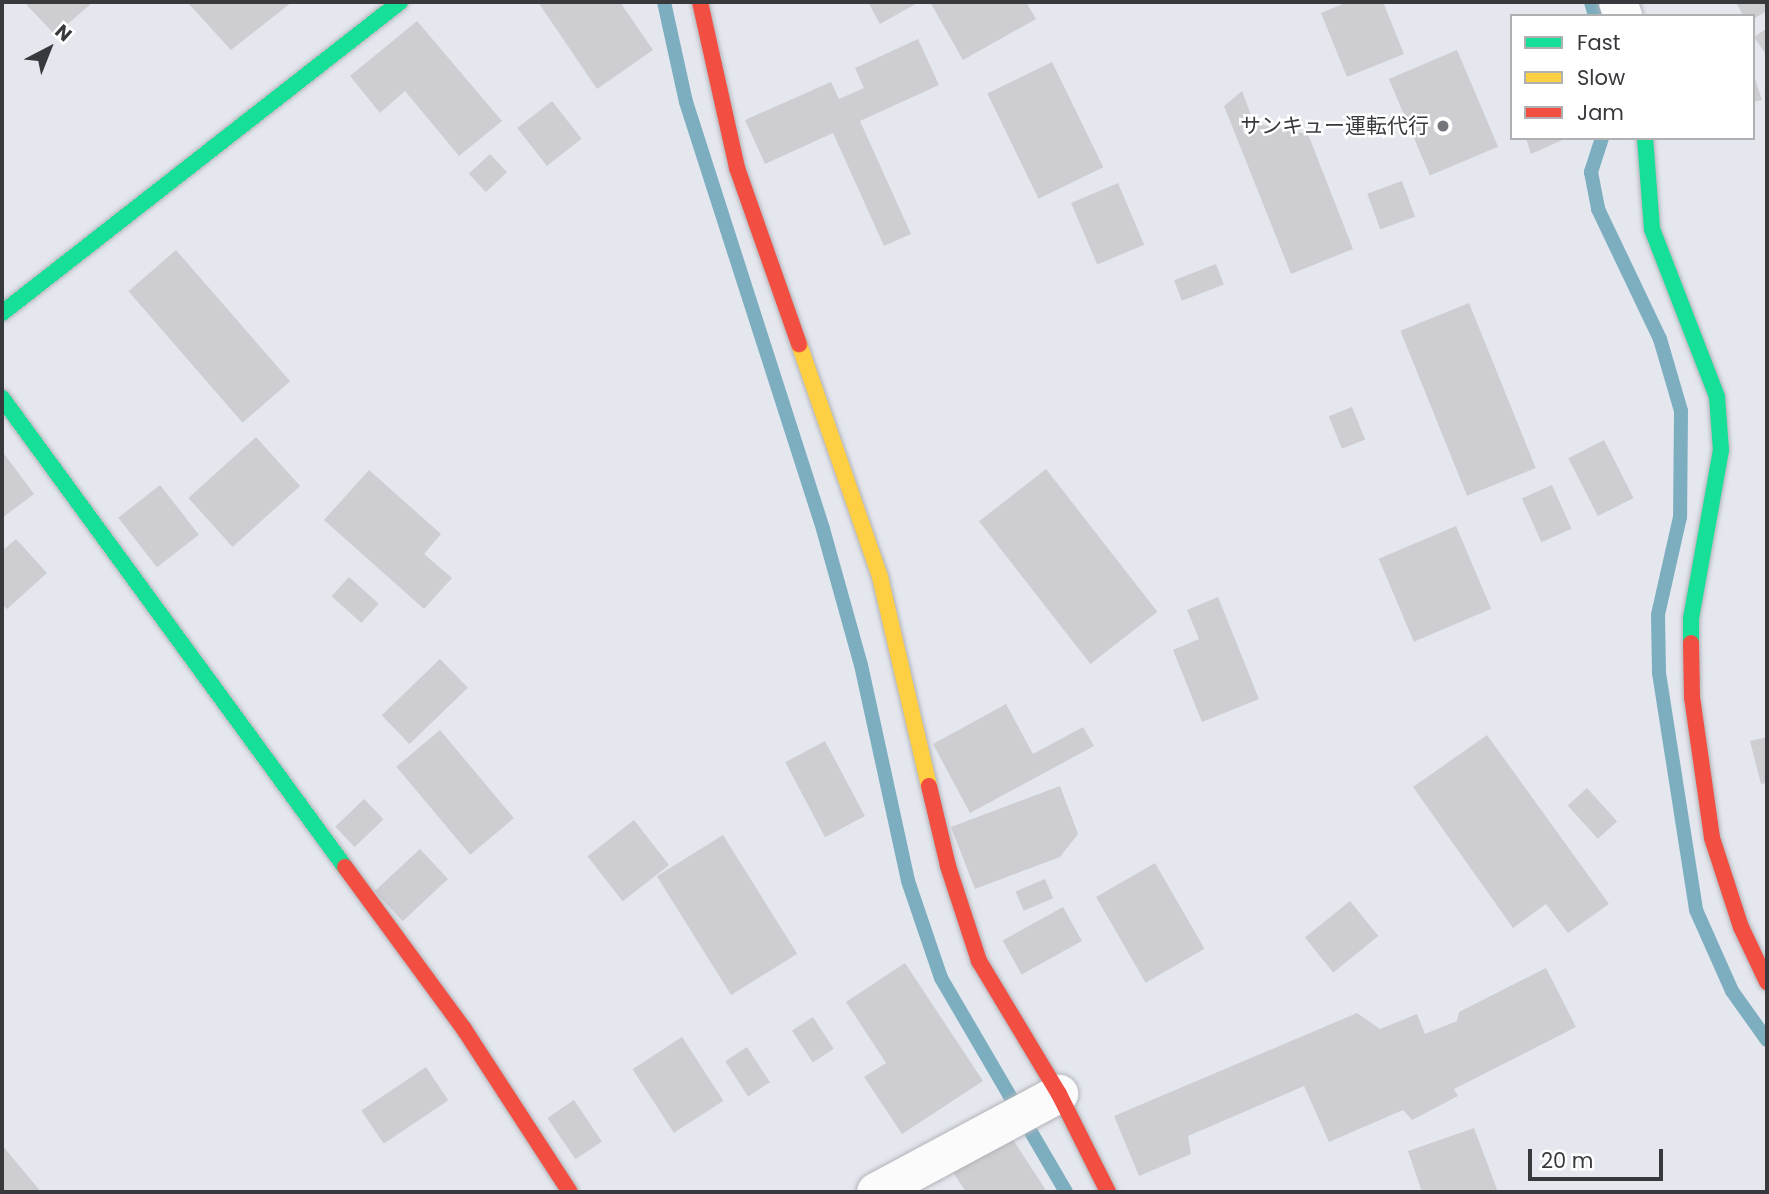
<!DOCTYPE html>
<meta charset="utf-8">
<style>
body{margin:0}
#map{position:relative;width:1769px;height:1194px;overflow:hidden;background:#e4e7ee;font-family:Poppins,"Noto Sans JP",sans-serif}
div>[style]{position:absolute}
.stream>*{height:14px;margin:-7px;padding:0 7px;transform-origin:7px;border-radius:7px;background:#7daec0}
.building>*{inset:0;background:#cecdd1;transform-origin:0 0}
.roads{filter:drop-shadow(0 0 2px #b1b3b8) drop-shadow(0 0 2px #b1b3b8)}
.street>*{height:38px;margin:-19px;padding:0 19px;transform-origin:19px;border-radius:19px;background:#fbfbfc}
.fast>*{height:16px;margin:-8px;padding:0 8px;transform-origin:8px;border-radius:8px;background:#16e098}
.slow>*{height:16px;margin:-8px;padding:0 8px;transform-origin:8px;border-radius:8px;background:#ffcf43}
.jam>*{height:16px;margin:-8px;padding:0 8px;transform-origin:8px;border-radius:8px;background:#f24e42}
.dots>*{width:19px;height:19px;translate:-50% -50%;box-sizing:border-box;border:4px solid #fff;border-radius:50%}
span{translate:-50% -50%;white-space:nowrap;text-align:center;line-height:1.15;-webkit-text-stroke:5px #fff;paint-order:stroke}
.poi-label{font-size:21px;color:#37393d}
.right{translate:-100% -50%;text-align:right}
.frame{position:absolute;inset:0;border:4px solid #37393d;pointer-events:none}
.legend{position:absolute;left:1510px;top:14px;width:245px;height:126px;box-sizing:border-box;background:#fff;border:2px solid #afb0b1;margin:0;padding:9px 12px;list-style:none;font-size:21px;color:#37393d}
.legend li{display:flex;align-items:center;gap:14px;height:35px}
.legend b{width:35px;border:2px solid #afb0b1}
.north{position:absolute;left:14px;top:14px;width:70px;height:70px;-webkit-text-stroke:5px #fff;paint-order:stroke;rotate:42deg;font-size:19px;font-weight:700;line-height:28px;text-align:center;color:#37393d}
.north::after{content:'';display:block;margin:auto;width:24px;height:32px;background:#37393d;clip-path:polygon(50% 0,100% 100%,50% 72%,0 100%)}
.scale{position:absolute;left:1528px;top:1149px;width:135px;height:32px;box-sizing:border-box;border:4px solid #37393d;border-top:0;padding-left:9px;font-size:21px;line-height:24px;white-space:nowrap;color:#37393d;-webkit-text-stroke:5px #fff;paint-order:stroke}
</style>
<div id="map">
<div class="stream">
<div style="left:664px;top:2px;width:102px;rotate:77.6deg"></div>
<div style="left:686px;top:102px;width:448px;rotate:72.2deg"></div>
<div style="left:823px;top:529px;width:141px;rotate:74.4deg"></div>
<div style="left:861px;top:665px;width:221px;rotate:77.7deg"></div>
<div style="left:908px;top:881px;width:102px;rotate:71.2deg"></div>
<div style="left:941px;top:978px;width:248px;rotate:59.7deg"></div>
<div style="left:1591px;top:2px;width:15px;rotate:74deg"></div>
<div style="left:1602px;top:138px;width:36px;rotate:108deg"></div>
<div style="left:1591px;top:172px;width:38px;rotate:79deg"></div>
<div style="left:1598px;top:209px;width:144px;rotate:64.5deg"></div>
<div style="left:1660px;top:339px;width:75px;rotate:73.7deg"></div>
<div style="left:1681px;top:411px;width:106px;rotate:90.5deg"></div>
<div style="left:1680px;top:517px;width:100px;rotate:102.7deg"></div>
<div style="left:1658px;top:615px;width:58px;rotate:89deg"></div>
<div style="left:1659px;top:673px;width:240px;rotate:81.1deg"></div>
<div style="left:1696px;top:910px;width:89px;rotate:66deg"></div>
<div style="left:1732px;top:991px;width:60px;rotate:54.5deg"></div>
</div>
<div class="building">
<div style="clip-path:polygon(24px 2px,93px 2px,55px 35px)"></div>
<div style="clip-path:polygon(292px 2px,231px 50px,188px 3px,190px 2px)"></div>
<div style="clip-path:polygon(538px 2px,620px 2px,653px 50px,597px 89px)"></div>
<div style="clip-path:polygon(868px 2px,919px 2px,880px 24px)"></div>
<div style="clip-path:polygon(930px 2px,1026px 2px,1036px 19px,963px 60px)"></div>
<div style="clip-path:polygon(1348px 2px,1383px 2px,1404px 54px,1347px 77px,1321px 13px)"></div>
<div style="clip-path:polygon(1736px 2px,1767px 2px,1767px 11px,1753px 19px,1743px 16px)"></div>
<div style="clip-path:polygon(417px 21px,502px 121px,459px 156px,405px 91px,380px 113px,350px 76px)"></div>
<div style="clip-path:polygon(1767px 28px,1767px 56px,1754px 37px)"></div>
<div style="clip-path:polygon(918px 39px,939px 85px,860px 121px,911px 234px,884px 246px,833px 133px,765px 164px,745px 120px,831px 82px,839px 99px,864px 88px,855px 68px)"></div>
<div style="left:1457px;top:50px;width:105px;height:74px;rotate:67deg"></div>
<div style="left:1052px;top:62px;width:117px;height:72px;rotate:64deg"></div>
<div style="clip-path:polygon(1753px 73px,1762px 100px,1753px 102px)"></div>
<div style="clip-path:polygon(1242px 91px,1254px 123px,1308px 134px,1353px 249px,1291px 274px,1224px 106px)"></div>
<div style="left:552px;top:101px;width:48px;height:44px;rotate:52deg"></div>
<div style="clip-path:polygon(1526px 138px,1567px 138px,1531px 154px)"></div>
<div style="left:490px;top:154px;width:25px;height:29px;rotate:47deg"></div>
<div style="left:1402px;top:181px;width:38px;height:37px;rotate:70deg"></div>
<div style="left:1118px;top:183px;width:67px;height:51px;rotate:67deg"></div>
<div style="left:176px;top:250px;width:174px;height:63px;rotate:49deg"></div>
<div style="left:1216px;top:264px;width:22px;height:45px;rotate:69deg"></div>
<div style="left:1469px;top:303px;width:178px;height:74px;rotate:68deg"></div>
<div style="left:1352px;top:407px;width:35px;height:25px;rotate:68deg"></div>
<div style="left:256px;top:437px;width:66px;height:91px;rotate:48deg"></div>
<div style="left:1604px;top:440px;width:65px;height:40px;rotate:63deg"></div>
<div style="clip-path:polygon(2px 451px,34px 494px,2px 518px)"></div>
<div style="left:1046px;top:469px;width:181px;height:85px;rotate:52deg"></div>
<div style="clip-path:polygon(369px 470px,441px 534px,424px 554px,452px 578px,424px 609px,324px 520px)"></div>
<div style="left:160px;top:485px;width:63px;height:53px;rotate:52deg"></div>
<div style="left:1552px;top:485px;width:48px;height:33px;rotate:66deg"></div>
<div style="left:1456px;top:526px;width:90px;height:84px;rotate:67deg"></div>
<div style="clip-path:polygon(16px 539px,47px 573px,7px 609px,2px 604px,2px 551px)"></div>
<div style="left:349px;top:577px;width:40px;height:26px;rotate:42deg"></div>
<div style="clip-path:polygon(1218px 597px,1259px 699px,1202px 722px,1173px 650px,1199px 639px,1187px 610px)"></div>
<div style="left:440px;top:659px;width:40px;height:81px;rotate:46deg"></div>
<div style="clip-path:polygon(1006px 704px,1033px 754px,1083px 727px,1094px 746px,970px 813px,933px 744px)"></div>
<div style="left:440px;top:730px;width:115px;height:57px;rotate:50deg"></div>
<div style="clip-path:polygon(1487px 735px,1609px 904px,1568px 933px,1546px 904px,1513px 928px,1413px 787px)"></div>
<div style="clip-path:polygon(1767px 737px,1767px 783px,1761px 784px,1750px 741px)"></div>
<div style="left:825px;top:741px;width:85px;height:45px;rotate:62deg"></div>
<div style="clip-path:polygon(1060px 786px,1078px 834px,1060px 857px,975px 889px,951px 827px)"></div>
<div style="left:1587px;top:788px;width:45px;height:26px;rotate:48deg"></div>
<div style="left:364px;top:799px;width:28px;height:40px;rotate:46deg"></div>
<div style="left:634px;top:820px;width:57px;height:59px;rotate:52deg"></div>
<div style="left:723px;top:835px;width:140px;height:78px;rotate:58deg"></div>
<div style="left:420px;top:849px;width:41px;height:62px;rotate:47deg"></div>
<div style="left:1155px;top:863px;width:99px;height:68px;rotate:60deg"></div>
<div style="left:1045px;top:879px;width:21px;height:32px;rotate:67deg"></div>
<div style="left:1350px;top:901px;width:45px;height:58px;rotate:51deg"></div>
<div style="left:1063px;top:907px;width:39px;height:69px;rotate:61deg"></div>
<div style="clip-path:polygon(905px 963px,983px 1081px,902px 1134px,864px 1077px,886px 1063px,846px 1002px)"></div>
<div style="clip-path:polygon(1546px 968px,1576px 1027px,1454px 1089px,1458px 1096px,1412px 1120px,1403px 1110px,1329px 1142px,1304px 1086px,1188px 1136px,1191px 1154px,1139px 1176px,1114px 1116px,1357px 1013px,1380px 1029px,1417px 1014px,1425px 1034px,1457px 1021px,1459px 1012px)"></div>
<div style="left:813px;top:1017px;width:38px;height:25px;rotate:57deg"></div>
<div style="left:682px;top:1037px;width:76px;height:59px;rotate:57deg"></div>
<div style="left:747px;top:1047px;width:42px;height:26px;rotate:57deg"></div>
<div style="left:426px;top:1067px;width:40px;height:78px;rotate:56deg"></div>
<div style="left:574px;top:1100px;width:50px;height:32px;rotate:56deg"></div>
<div style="clip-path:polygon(1474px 1128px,1498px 1192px,1422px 1192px,1408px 1151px)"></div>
<div style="clip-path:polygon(1008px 1132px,1047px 1192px,966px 1192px,951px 1169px)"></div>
<div style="clip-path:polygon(2px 1145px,41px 1192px,2px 1192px)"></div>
</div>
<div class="roads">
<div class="street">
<div style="left:1618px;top:2px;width:15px;rotate:70deg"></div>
<div style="left:876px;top:1192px;width:208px;rotate:-28.2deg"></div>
</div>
<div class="fast">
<div style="left:1645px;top:138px;width:91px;rotate:85.6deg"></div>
<div style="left:1652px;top:229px;width:180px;rotate:68.8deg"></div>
<div style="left:1717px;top:397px;width:53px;rotate:85.7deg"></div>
<div style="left:1721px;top:450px;width:172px;rotate:100.1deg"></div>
<div style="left:1691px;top:619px;width:24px;rotate:90deg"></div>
<div style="left:2px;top:313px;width:505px;rotate:-38deg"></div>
<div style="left:2px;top:398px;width:581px;rotate:53.82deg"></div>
</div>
<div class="slow">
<div style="left:799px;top:344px;width:247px;rotate:70.8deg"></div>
<div style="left:880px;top:577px;width:215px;rotate:76.8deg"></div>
</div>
<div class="jam">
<div style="left:700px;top:2px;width:170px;rotate:77.4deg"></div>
<div style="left:737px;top:168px;width:187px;rotate:70.6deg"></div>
<div style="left:1691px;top:643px;width:54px;rotate:88.9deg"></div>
<div style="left:1692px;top:697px;width:142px;rotate:81.9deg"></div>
<div style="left:1712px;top:838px;width:94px;rotate:72deg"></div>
<div style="left:1741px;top:927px;width:61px;rotate:64.7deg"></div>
<div style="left:929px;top:786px;width:82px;rotate:76.6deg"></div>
<div style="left:948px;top:866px;width:100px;rotate:71.9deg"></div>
<div style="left:979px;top:961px;width:155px;rotate:59deg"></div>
<div style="left:1059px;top:1094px;width:110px;rotate:63.4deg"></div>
<div style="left:345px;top:867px;width:201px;rotate:53.7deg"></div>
<div style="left:464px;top:1029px;width:194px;rotate:57deg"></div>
</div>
</div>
<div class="dots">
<div style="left:1443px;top:126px;background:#74767b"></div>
</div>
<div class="poi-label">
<span class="right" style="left:1429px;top:126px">サンキュー運転代行</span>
</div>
<div class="frame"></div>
<ul class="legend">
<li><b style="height:9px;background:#16e098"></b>Fast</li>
<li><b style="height:9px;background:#ffcf43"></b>Slow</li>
<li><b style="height:9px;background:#f24e42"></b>Jam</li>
</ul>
<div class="north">N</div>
<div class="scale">20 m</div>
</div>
